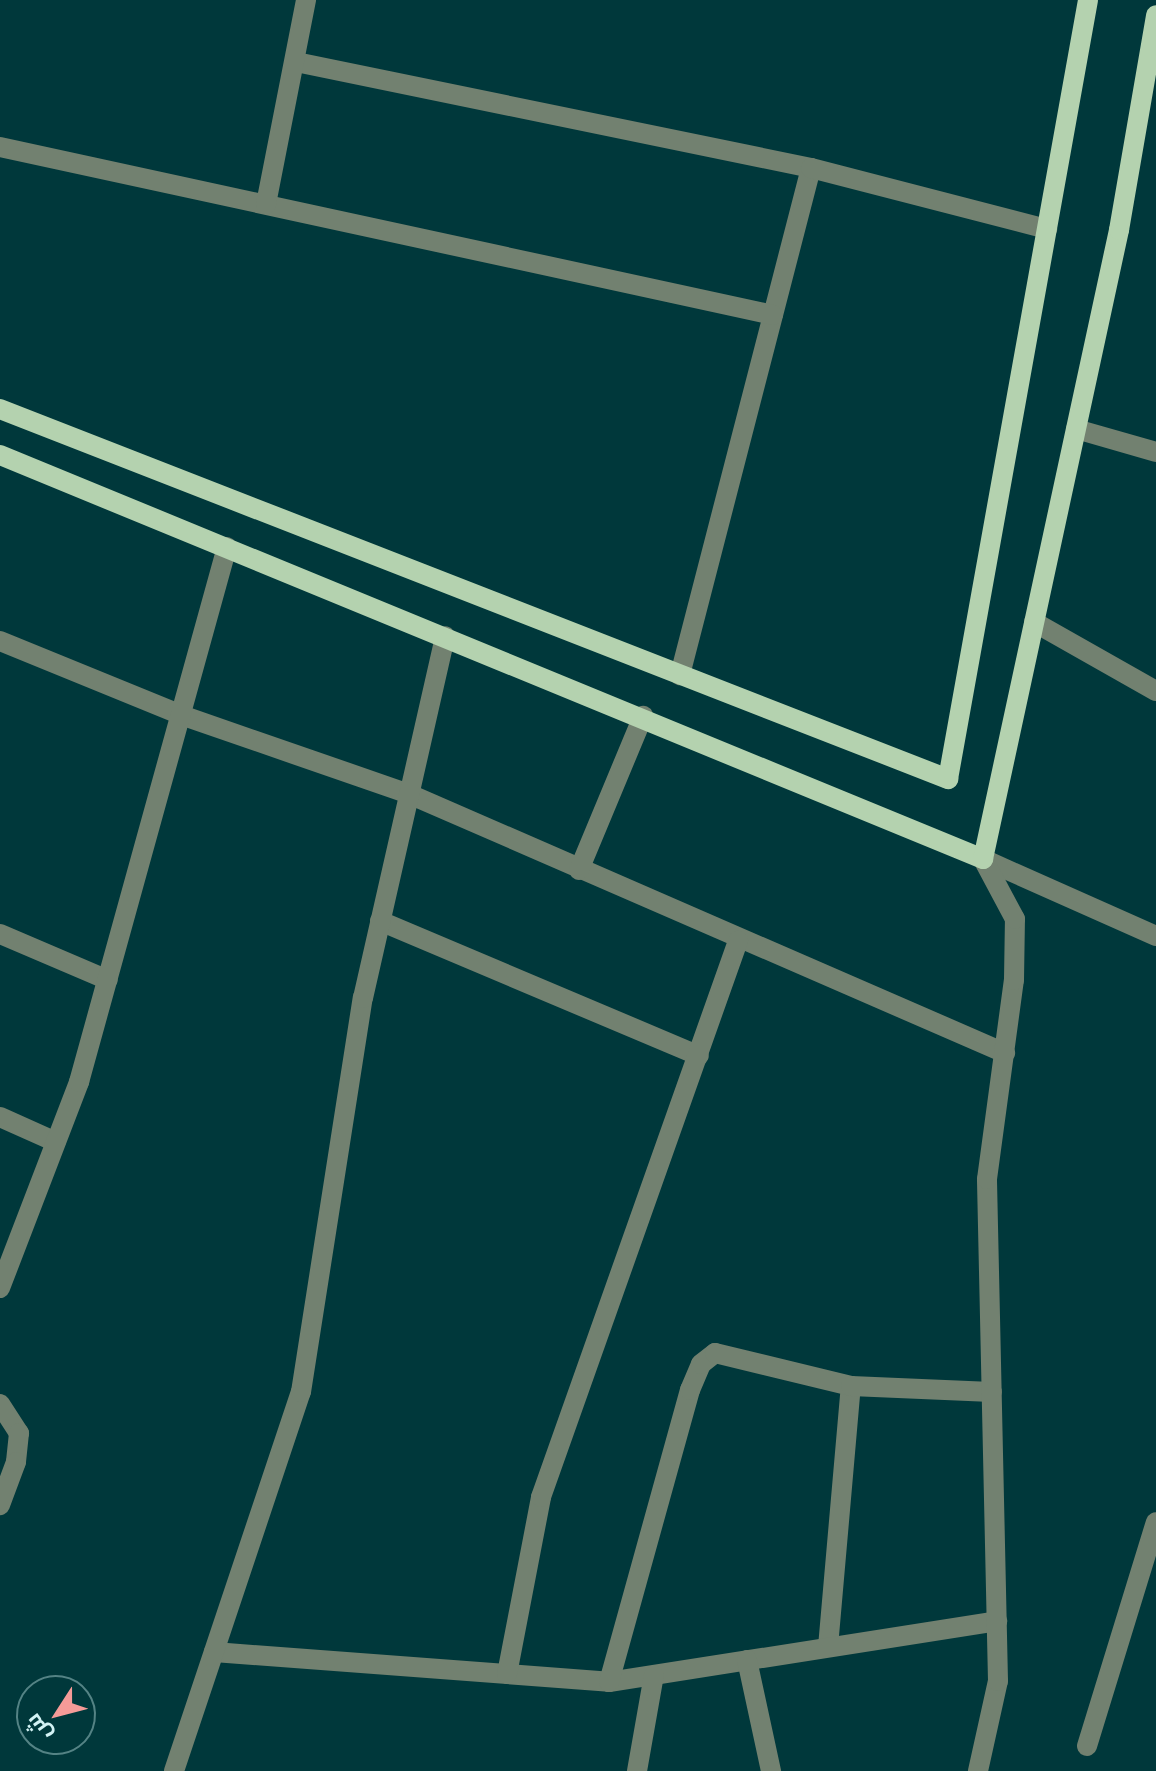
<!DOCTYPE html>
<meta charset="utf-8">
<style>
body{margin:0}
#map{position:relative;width:1156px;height:1771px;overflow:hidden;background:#00383b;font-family:Ubuntu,Cairo,sans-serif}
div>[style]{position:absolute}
.minor>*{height:20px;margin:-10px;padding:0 10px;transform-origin:10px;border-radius:10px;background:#728170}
.major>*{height:20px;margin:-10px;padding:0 10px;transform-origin:10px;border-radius:10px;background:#b4d2af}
span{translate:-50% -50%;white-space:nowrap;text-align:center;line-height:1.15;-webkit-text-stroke:8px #00383b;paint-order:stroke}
.north{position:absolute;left:16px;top:1675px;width:80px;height:80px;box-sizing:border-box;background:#00383b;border:2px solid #548385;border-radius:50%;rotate:234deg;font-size:22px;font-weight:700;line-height:32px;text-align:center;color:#d3f3f5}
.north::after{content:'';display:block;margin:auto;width:28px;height:36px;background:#f59b98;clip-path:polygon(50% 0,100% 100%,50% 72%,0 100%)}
</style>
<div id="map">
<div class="minor">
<div style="left:296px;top:62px;width:526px;rotate:11.63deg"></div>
<div style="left:811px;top:168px;width:524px;rotate:104.49deg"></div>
<div style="left:0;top:147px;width:791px;rotate:12.26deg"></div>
<div style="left:811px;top:168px;width:244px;rotate:14.5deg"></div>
<div style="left:266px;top:204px;width:208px;rotate:-78.9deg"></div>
<div style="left:1076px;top:429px;width:83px;rotate:16deg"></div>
<div style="left:1034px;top:622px;width:140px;rotate:29.5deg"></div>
<div style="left:0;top:641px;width:196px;rotate:22.2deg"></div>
<div style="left:181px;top:715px;width:241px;rotate:19.1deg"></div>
<div style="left:409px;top:794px;width:650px;rotate:23.49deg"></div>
<div style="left:983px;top:859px;width:189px;rotate:24deg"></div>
<div style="left:579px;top:870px;width:167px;rotate:-67.4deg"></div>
<div style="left:380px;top:921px;width:346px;rotate:22.9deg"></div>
<div style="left:0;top:934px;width:117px;rotate:23.1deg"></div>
<div style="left:0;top:1117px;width:61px;rotate:24.1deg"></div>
<div style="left:0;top:1288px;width:221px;rotate:-69deg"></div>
<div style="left:79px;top:1082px;width:555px;rotate:-74.54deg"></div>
<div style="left:0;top:1404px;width:35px;rotate:57deg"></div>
<div style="left:19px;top:1433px;width:29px;rotate:96deg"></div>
<div style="left:16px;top:1462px;width:46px;rotate:110.4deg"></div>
<div style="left:828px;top:1647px;width:262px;rotate:-85deg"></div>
<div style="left:214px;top:1652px;width:396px;rotate:4.3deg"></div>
<div style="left:609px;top:1682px;width:393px;rotate:-8.9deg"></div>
<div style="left:747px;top:1660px;width:114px;rotate:77.8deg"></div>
<div style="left:507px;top:1674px;width:180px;rotate:-79.1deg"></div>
<div style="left:541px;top:1497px;width:590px;rotate:-70.49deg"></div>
<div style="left:609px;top:1682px;width:303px;rotate:-74.5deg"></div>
<div style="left:690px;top:1390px;width:28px;rotate:-67deg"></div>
<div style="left:701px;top:1364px;width:18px;rotate:-38deg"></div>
<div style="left:715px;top:1353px;width:140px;rotate:13.6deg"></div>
<div style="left:851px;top:1386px;width:141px;rotate:2.4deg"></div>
<div style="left:1087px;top:1746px;width:234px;rotate:-72.9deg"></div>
<div style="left:174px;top:1771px;width:400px;rotate:-71.5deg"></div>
<div style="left:301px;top:1392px;width:399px;rotate:-81.1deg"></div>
<div style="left:363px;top:998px;width:371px;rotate:-77.2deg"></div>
<div style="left:637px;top:1771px;width:97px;rotate:-80deg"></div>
<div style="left:978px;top:1771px;width:92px;rotate:-77.5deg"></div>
<div style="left:998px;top:1681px;width:502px;rotate:-91.26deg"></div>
<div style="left:987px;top:1179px;width:201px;rotate:-82.3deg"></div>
<div style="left:1014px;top:980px;width:61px;rotate:-89.1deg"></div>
<div style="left:1015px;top:919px;width:68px;rotate:-118.1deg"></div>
</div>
<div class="major">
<div style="left:0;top:409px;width:1018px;rotate:21.32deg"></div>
<div style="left:948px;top:779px;width:791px;rotate:-79.81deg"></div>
<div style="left:0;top:455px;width:1063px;rotate:22.34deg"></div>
<div style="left:983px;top:859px;width:644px;rotate:-77.8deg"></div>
<div style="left:1119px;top:230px;width:218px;rotate:-80.2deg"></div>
</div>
<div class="north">ش</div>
</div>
